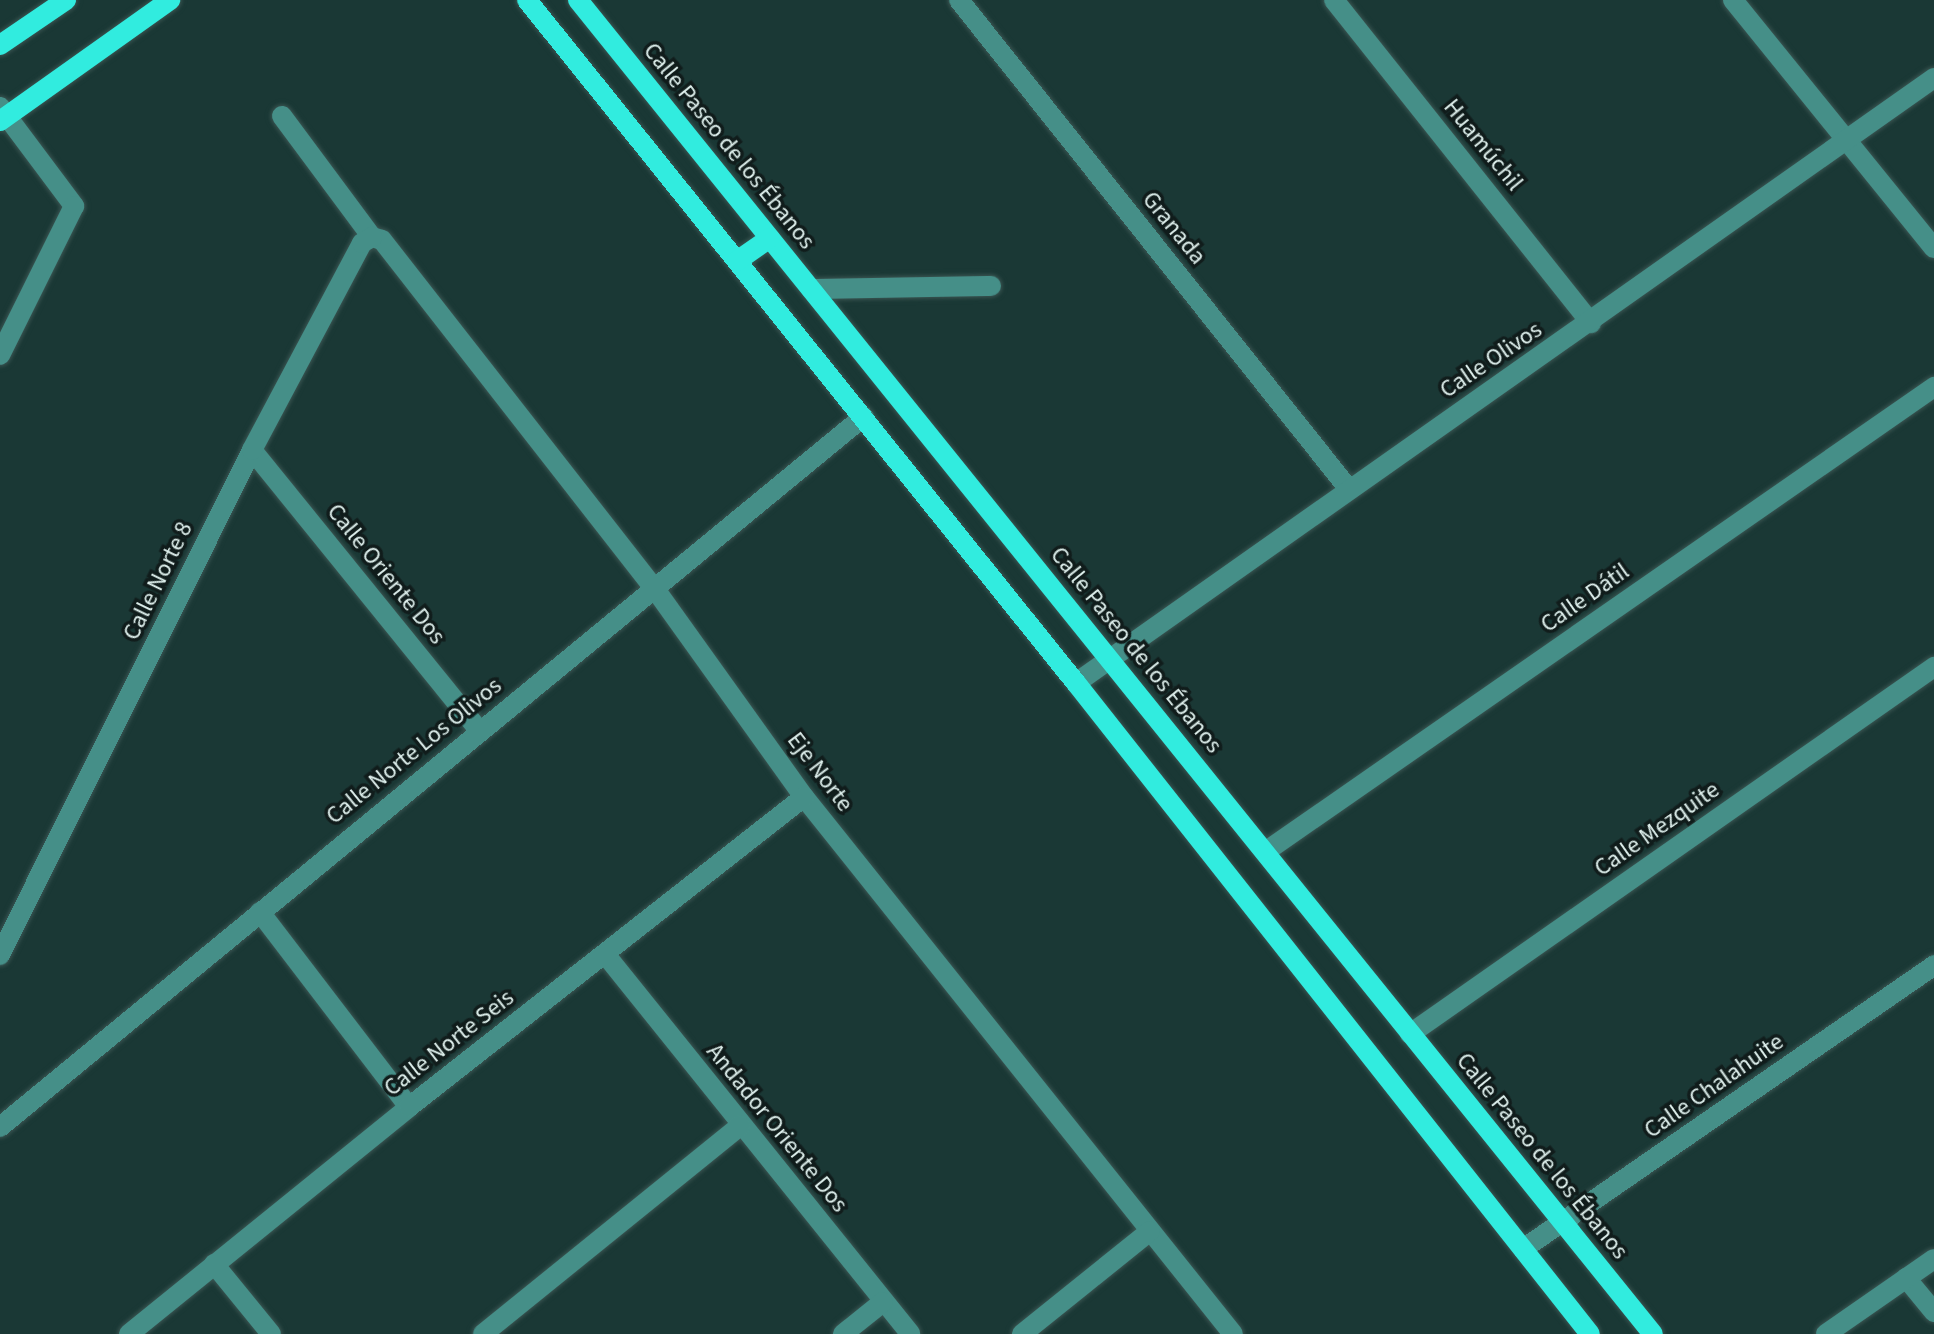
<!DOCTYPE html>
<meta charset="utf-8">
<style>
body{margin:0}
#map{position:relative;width:1934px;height:1334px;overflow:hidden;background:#1a3835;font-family:"Source Sans 3",sans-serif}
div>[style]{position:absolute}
.roads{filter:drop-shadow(0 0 2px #3a5552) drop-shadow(0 0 2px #3a5552)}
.minor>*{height:20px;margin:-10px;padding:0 10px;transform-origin:10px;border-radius:10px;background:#458f88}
.major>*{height:20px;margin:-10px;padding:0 10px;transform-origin:10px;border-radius:10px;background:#31ecdf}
span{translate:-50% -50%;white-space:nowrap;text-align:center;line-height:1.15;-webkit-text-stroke:7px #101c1b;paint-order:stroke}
.street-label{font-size:24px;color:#dff0ed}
</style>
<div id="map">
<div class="roads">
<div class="minor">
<div style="left:959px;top:0;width:624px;rotate:51.44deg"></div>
<div style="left:1334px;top:0;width:413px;rotate:51.5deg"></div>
<div style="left:1733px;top:0;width:319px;rotate:51deg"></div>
<div style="left:0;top:107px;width:124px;rotate:53.2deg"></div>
<div style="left:74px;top:206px;width:166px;rotate:116.4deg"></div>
<div style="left:282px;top:116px;width:151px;rotate:53.4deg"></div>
<div style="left:372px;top:237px;width:10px;rotate:17deg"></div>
<div style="left:382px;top:240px;width:443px;rotate:52deg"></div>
<div style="left:655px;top:589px;width:256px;rotate:54.4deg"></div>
<div style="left:804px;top:797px;width:687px;rotate:51.38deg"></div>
<div style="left:811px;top:289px;width:180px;rotate:-1deg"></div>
<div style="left:252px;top:450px;width:360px;rotate:51deg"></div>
<div style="left:1076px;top:683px;width:1050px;rotate:-35.19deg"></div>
<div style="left:1265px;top:852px;width:815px;rotate:-34.8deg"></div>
<div style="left:260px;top:912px;width:245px;rotate:52.6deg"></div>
<div style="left:605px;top:954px;width:487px;rotate:51.2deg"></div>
<div style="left:0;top:955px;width:564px;rotate:-63.48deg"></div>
<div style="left:252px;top:450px;width:234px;rotate:-62deg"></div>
<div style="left:362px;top:243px;width:12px;rotate:-31deg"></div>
<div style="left:1410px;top:1034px;width:640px;rotate:-35.01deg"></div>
<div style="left:0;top:1127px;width:1118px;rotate:-39.44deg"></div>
<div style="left:1523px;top:1249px;width:500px;rotate:-34.6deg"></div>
<div style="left:214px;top:1264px;width:90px;rotate:50.8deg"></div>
<div style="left:1906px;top:1278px;width:44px;rotate:50.5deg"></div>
<div style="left:129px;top:1334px;width:360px;rotate:-39deg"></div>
<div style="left:409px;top:1107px;width:502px;rotate:-38.13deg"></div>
<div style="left:483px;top:1334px;width:331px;rotate:-39deg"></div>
<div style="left:843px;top:1334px;width:51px;rotate:-38.7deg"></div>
<div style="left:1022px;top:1334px;width:164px;rotate:-38.8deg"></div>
<div style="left:1826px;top:1334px;width:131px;rotate:-34.8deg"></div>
</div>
<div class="major">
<div style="left:527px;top:0;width:876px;rotate:51.21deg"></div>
<div style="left:1076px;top:683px;width:829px;rotate:51.71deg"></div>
<div style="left:578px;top:0;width:1713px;rotate:51.14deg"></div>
<div style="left:0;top:45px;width:80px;rotate:-34.3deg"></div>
<div style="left:0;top:121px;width:209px;rotate:-35.4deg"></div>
<div style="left:737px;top:261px;width:40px;rotate:-34.9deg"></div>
</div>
</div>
<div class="street-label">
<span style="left:1483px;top:145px;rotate:51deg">Huamúchil</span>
<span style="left:729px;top:146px;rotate:51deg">Calle Paseo de los Ébanos</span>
<span style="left:1174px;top:228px;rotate:51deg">Granada</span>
<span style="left:1491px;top:360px;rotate:-34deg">Calle Olivos</span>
<span style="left:386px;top:574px;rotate:51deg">Calle Oriente Dos</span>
<span style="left:158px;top:581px;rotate:-64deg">Calle Norte 8</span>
<span style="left:1585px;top:598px;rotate:-35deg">Calle Dátil</span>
<span style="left:1136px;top:650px;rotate:51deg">Calle Paseo de los Ébanos</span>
<span style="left:414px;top:751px;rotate:-39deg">Calle Norte Los Olivos</span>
<span style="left:820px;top:772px;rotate:53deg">Eje Norte</span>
<span style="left:1657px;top:829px;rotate:-35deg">Calle Mezquite</span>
<span style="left:449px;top:1043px;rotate:-38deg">Calle Norte Seis</span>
<span style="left:1714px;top:1086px;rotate:-35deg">Calle Chalahuite</span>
<span style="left:777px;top:1128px;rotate:51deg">Andador Oriente Dos</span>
<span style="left:1542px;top:1156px;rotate:51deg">Calle Paseo de los Ébanos</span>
</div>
</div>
